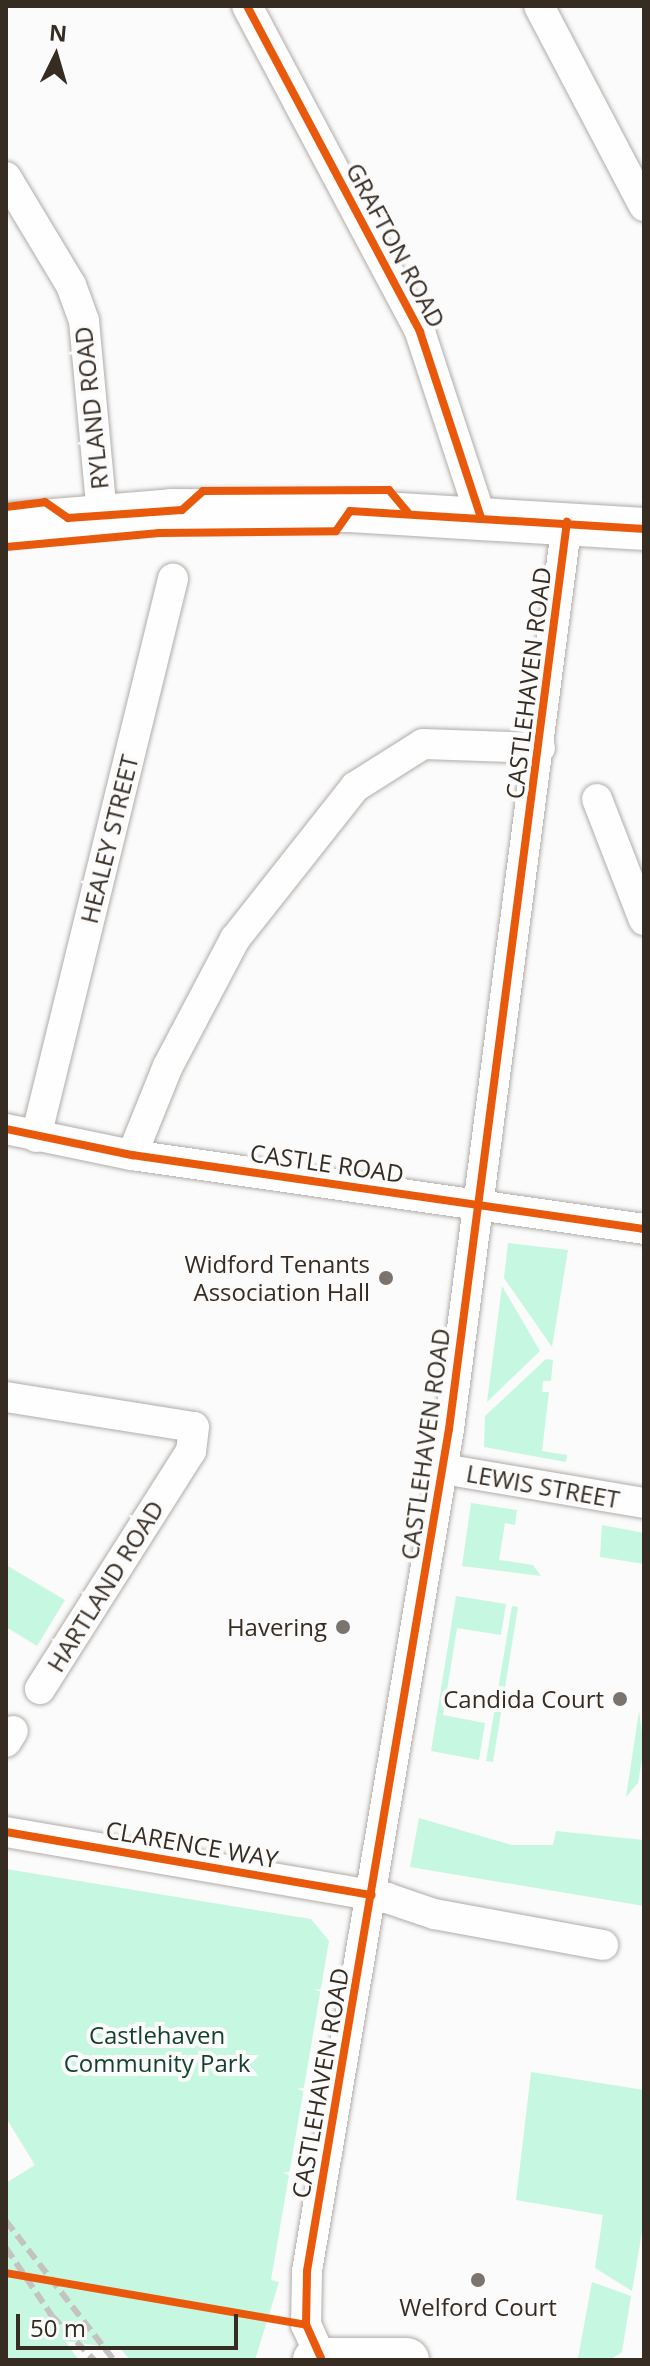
<!DOCTYPE html>
<style>
body{margin:0}
#map{position:relative;width:650px;height:2366px;overflow:hidden;background:#fbfbfb;font-family:"Open Sans",sans-serif}
div>[style]{position:absolute}
.green>*{inset:0;background:#c6f7e0}
.roads{filter:drop-shadow(0 0 2px #b1aca8) drop-shadow(0 0 2px #b1aca8)}
.street>*{height:30px;margin:-15px;padding:0 15px;transform-origin:15px;border-radius:15px;background:#fefefe}
.secondary>*{height:42px;margin:-21px;padding:0 21px;transform-origin:21px;border-radius:21px;background:#fefefe}
.primary>*{height:44px;margin:-22px;padding:0 22px;transform-origin:22px;border-radius:22px;background:#fefefe}
.rail>*{height:6px;margin-top:-3px;transform-origin:0;background:repeating-linear-gradient(90deg,#c5c3c2 0 12px,transparent 0 18px)}
.cycleway>*{height:8px;margin:-4px;padding:0 4px;transform-origin:4px;border-radius:4px;background:#e8590c}
.dots>*{width:22px;height:22px;translate:-50% -50%;box-sizing:border-box;border:4px solid #fbfbfb;border-radius:50%}
span{translate:-50% -50%;white-space:nowrap;text-align:center;line-height:1.15;-webkit-text-stroke:8px #fbfbfb;paint-order:stroke}
.street-label{font-size:24px;color:#362c22}
.poi-label{font-size:24px;color:#362c22}
.right{translate:-100% -50%;text-align:right}
.park-label{font-size:24px;color:#12422f}
.frame{position:absolute;inset:0;border:8px solid #362c22;pointer-events:none}
.north{position:absolute;left:16px;top:16px;width:80px;height:80px;-webkit-text-stroke:6px #fbfbfb;paint-order:stroke;rotate:5deg;font-size:22px;font-weight:700;line-height:32px;text-align:center;color:#362c22}
.north::after{content:'';display:block;margin:auto;width:28px;height:36px;background:#362c22;clip-path:polygon(50% 0,100% 100%,50% 72%,0 100%)}
.scale{position:absolute;left:16px;top:2314px;width:222px;height:36px;box-sizing:border-box;border:4px solid #362c22;border-top:0;padding-left:10px;font-size:24px;line-height:28px;white-space:nowrap;color:#362c22;-webkit-text-stroke:6px #fbfbfb;paint-order:stroke}
</style>
<div id="map">
<div class="green">
<div style="clip-path:polygon(508px 1243px,568px 1250px,552px 1347px,504px 1278px)"></div>
<div style="clip-path:polygon(502px 1286px,540px 1351px,487px 1402px)"></div>
<div style="clip-path:polygon(546px 1359px,553px 1360px,551px 1381px,543px 1381px,542px 1392px,549px 1392px,542px 1451px,567px 1455px,566px 1462px,484px 1447px,485px 1416px)"></div>
<div style="clip-path:polygon(471px 1503px,517px 1510px,515px 1525px,505px 1523px,499px 1560px,533px 1565px,541px 1576px,462px 1566px)"></div>
<div style="clip-path:polygon(602px 1525px,644px 1533px,644px 1564px,600px 1557px)"></div>
<div style="clip-path:polygon(6px 1565px,65px 1600px,37px 1646px,6px 1627px)"></div>
<div style="clip-path:polygon(456px 1596px,506px 1604px,501px 1635px,457px 1628px,443px 1715px,485px 1723px,479px 1760px,431px 1751px)"></div>
<div style="clip-path:polygon(512px 1606px,518px 1607px,493px 1762px,486px 1761px)"></div>
<div style="clip-path:polygon(639px 1711px,644px 1747px,638px 1783px,626px 1797px)"></div>
<div style="clip-path:polygon(419px 1818px,512px 1845px,553px 1845px,556px 1831px,644px 1840px,644px 1906px,410px 1867px)"></div>
<div style="clip-path:polygon(6px 1869px,311px 1919px,329px 1941px,271px 2280px,279px 2282px,255px 2360px,130px 2360px,121px 2349px,65px 2341px,79px 2360px,6px 2360px,6px 2183px,35px 2165px,6px 2118px)"></div>
<div style="clip-path:polygon(531px 2072px,644px 2090px,644px 2220px,632px 2291px,595px 2268px,603px 2215px,516px 2200px)"></div>
<div style="clip-path:polygon(592px 2282px,631px 2296px,622px 2352px,610px 2360px,578px 2358px)"></div>
</div>
<div class="roads">
<div class="street">
<div style="left:247px;top:6px;width:369px;rotate:62deg"></div>
<div style="left:420px;top:332px;width:193px;rotate:71.8deg"></div>
<div style="left:539px;top:6px;width:226px;rotate:62.3deg"></div>
<div style="left:6px;top:177px;width:126px;rotate:59deg"></div>
<div style="left:71px;top:285px;width:38px;rotate:70deg"></div>
<div style="left:84px;top:321px;width:195px;rotate:84.7deg"></div>
<div style="left:597px;top:799px;width:130px;rotate:68.8deg"></div>
<div style="left:6px;top:1129px;width:129px;rotate:11.7deg"></div>
<div style="left:132px;top:1155px;width:517px;rotate:8.22deg"></div>
<div style="left:36px;top:1137px;width:575px;rotate:-76.21deg"></div>
<div style="left:132px;top:1155px;width:96px;rotate:-68deg"></div>
<div style="left:168px;top:1066px;width:144px;rotate:-62.2deg"></div>
<div style="left:235px;top:939px;width:194px;rotate:-51.7deg"></div>
<div style="left:355px;top:787px;width:80px;rotate:-32.3deg"></div>
<div style="left:423px;top:744px;width:117px;rotate:2deg"></div>
<div style="left:6px;top:1397px;width:190px;rotate:9.1deg"></div>
<div style="left:194px;top:1427px;width:24px;rotate:97deg"></div>
<div style="left:191px;top:1451px;width:282px;rotate:122.4deg"></div>
<div style="left:443px;top:1469px;width:204px;rotate:9.6deg"></div>
<div style="left:6px;top:1742px;width:13px;rotate:-58deg"></div>
<div style="left:6px;top:1832px;width:387px;rotate:9.8deg"></div>
<div style="left:387px;top:1898px;width:50px;rotate:18.8deg"></div>
<div style="left:434px;top:1914px;width:172px;rotate:10.4deg"></div>
<div style="left:321px;top:2358px;width:36px;rotate:-114deg"></div>
<div style="left:306px;top:2325px;width:54px;rotate:-88.9deg"></div>
<div style="left:307px;top:2271px;width:854px;rotate:-80.43deg"></div>
<div style="left:449px;top:1429px;width:915px;rotate:-82.59deg"></div>
</div>
<div class="secondary">
<div style="left:6px;top:524px;width:166px;rotate:-4.8deg"></div>
<div style="left:171px;top:510px;width:179px;rotate:0.3deg"></div>
<div style="left:350px;top:511px;width:295px;rotate:3.5deg"></div>
</div>
<div class="primary">
<div style="left:315px;top:2360px;width:92px"></div>
</div>
</div>
<div class="rail">
<div style="left:6px;top:2221px;width:176px;rotate:52.2deg"></div>
<div style="left:6px;top:2248px;width:82px;rotate:55.9deg"></div>
<div style="left:52px;top:2316px;width:61px;rotate:46.3deg"></div>
</div>
<div class="cycleway">
<div style="left:247px;top:6px;width:369px;rotate:62deg"></div>
<div style="left:420px;top:332px;width:193px;rotate:71.8deg"></div>
<div style="left:6px;top:507px;width:39px;rotate:-7deg"></div>
<div style="left:45px;top:502px;width:28px;rotate:35deg"></div>
<div style="left:68px;top:518px;width:114px;rotate:-4deg"></div>
<div style="left:182px;top:510px;width:28px;rotate:-42deg"></div>
<div style="left:203px;top:491px;width:186px;rotate:-0.3deg"></div>
<div style="left:389px;top:490px;width:30px;rotate:50deg"></div>
<div style="left:6px;top:547px;width:154px;rotate:-5.2deg"></div>
<div style="left:159px;top:533px;width:177px;rotate:-0.6deg"></div>
<div style="left:336px;top:531px;width:24px;rotate:-55deg"></div>
<div style="left:350px;top:511px;width:295px;rotate:3.5deg"></div>
<div style="left:6px;top:1129px;width:129px;rotate:11.7deg"></div>
<div style="left:132px;top:1155px;width:517px;rotate:8.22deg"></div>
<div style="left:6px;top:1832px;width:371px;rotate:9.8deg"></div>
<div style="left:6px;top:2273px;width:304px;rotate:9.8deg"></div>
<div style="left:321px;top:2358px;width:36px;rotate:-114deg"></div>
<div style="left:306px;top:2325px;width:54px;rotate:-88.9deg"></div>
<div style="left:307px;top:2271px;width:854px;rotate:-80.43deg"></div>
<div style="left:449px;top:1429px;width:915px;rotate:-82.59deg"></div>
</div>
<div class="dots">
<div style="left:386px;top:1278px;background:#7b746e"></div>
<div style="left:343px;top:1627px;background:#7b746e"></div>
<div style="left:620px;top:1699px;background:#7b746e"></div>
<div style="left:478px;top:2280px;background:#7b746e"></div>
</div>
<div class="street-label">
<span style="left:396px;top:245px;rotate:62deg">GRAFTON ROAD</span>
<span style="left:91px;top:408px;rotate:-96deg">RYLAND ROAD</span>
<span style="left:528px;top:683px;rotate:-83deg">CASTLEHAVEN ROAD</span>
<span style="left:109px;top:839px;rotate:-76deg">HEALEY STREET</span>
<span style="left:327px;top:1163px;rotate:8deg">CASTLE ROAD</span>
<span style="left:425px;top:1444px;rotate:-82deg">CASTLEHAVEN ROAD</span>
<span style="left:543px;top:1486px;rotate:10deg">LEWIS STREET</span>
<span style="left:105px;top:1586px;rotate:-58deg">HARTLAND ROAD</span>
<span style="left:192px;top:1844px;rotate:10deg">CLARENCE WAY</span>
<span style="left:320px;top:2083px;rotate:-80deg">CASTLEHAVEN ROAD</span>
</div>
<div class="poi-label">
<span class="right" style="left:370px;top:1278px">Widford Tenants<br>Association Hall</span>
<span class="right" style="left:327px;top:1627px">Havering</span>
<span class="right" style="left:604px;top:1699px">Candida Court</span>
<span style="left:478px;top:2307px">Welford Court</span>
</div>
<div class="park-label">
<span style="left:157px;top:2049px">Castlehaven<br>Community Park</span>
</div>
<div class="frame"></div>
<div class="north">N</div>
<div class="scale">50 m</div>
</div>
